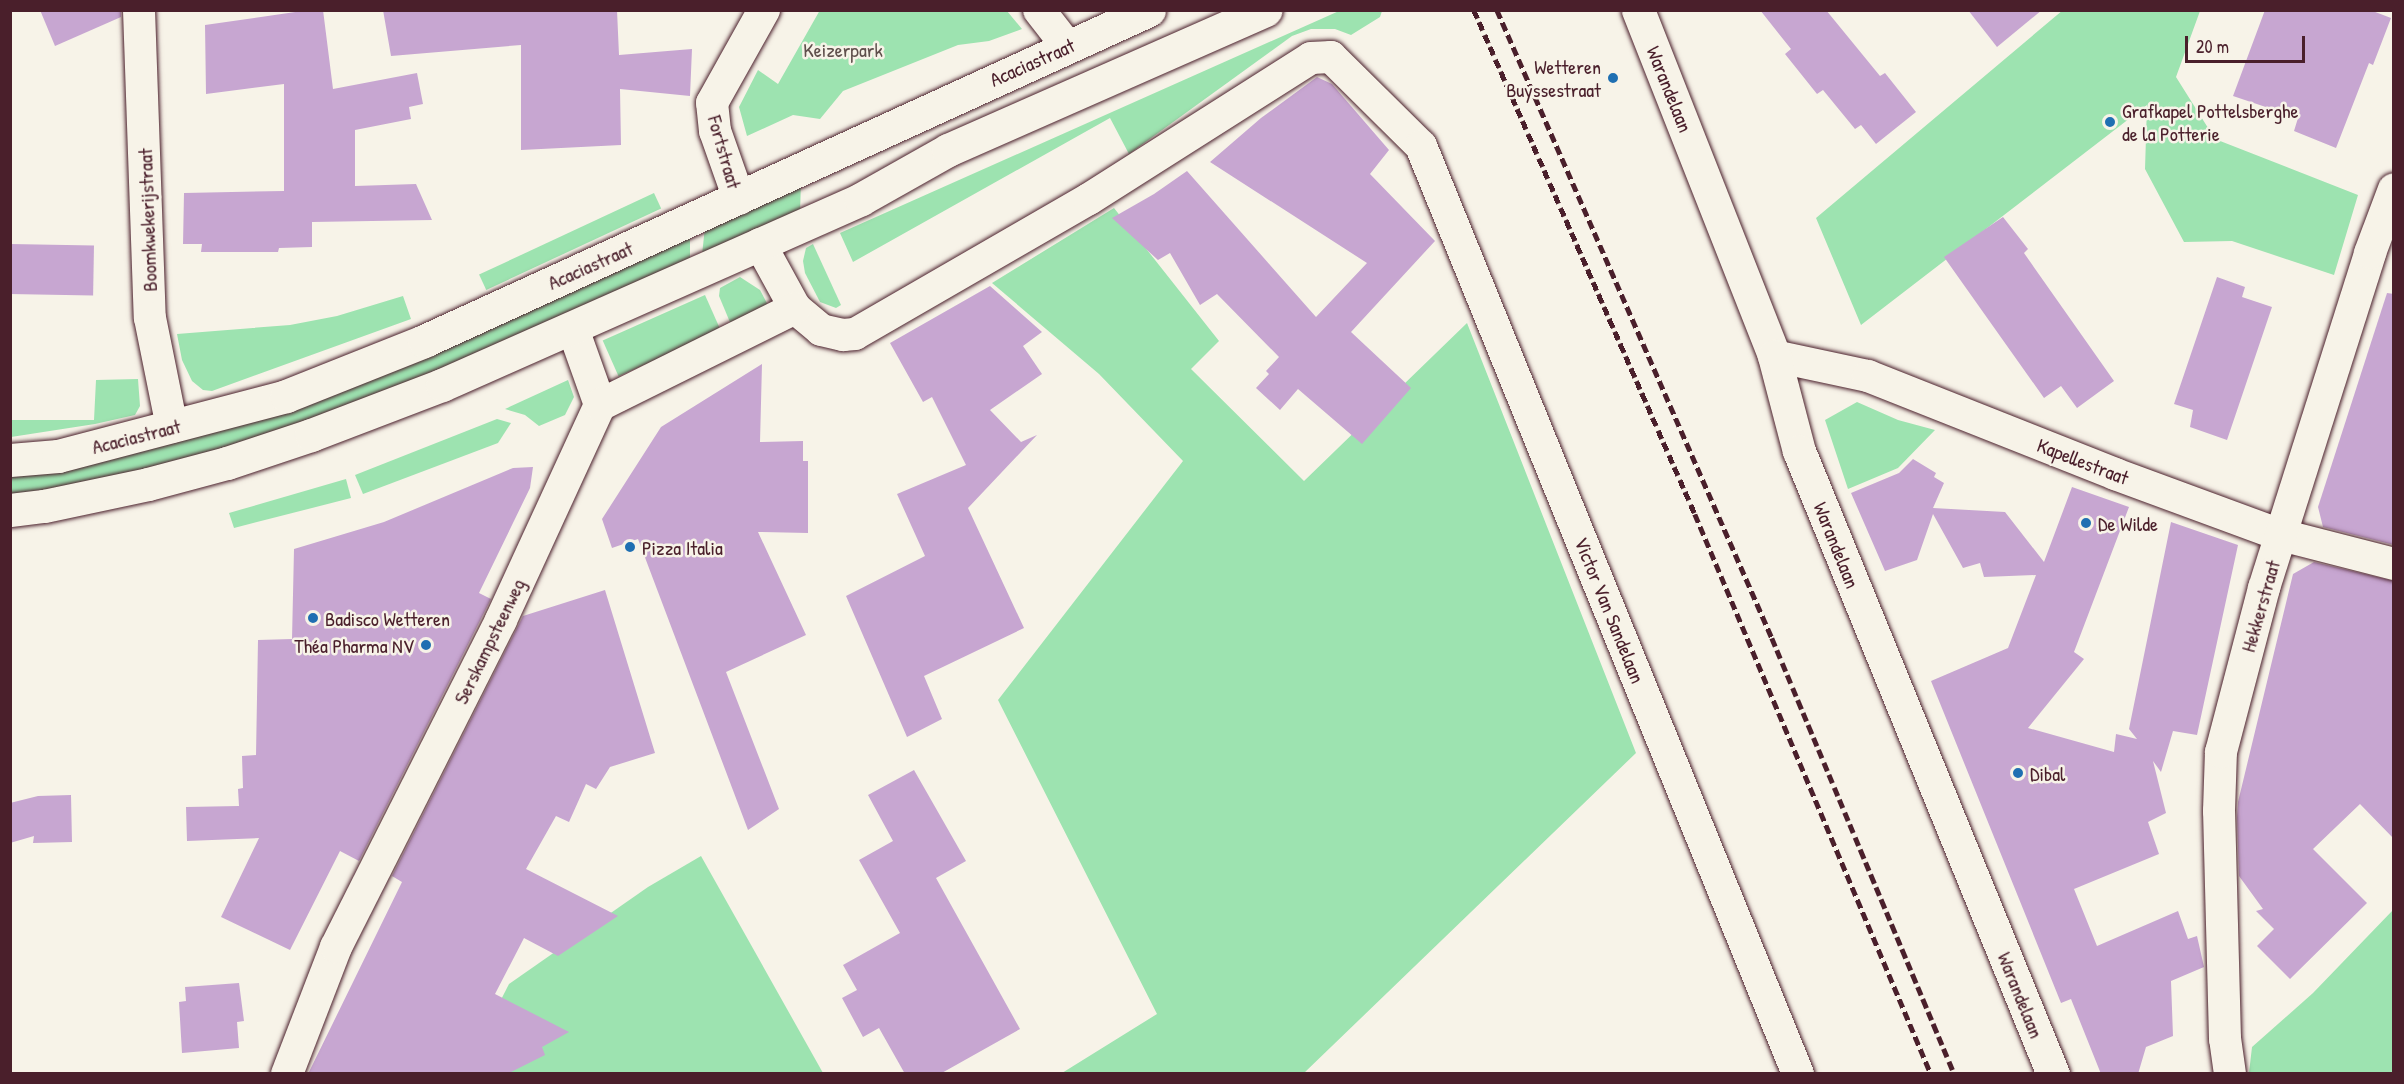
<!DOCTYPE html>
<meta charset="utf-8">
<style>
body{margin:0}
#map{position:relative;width:2404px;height:1084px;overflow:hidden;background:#f7f3e8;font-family:"Patrick Hand",sans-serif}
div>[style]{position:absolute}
.green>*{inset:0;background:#9de3b0;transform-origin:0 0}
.building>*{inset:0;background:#c7a6d1;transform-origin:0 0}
.roads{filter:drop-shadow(0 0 2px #4a1f2b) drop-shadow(0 0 2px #4a1f2b)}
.minor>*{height:32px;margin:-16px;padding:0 16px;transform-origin:16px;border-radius:16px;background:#f7f3e8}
.secondary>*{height:33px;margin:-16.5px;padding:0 16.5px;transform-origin:16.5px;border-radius:16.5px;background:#f7f3e8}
.rail>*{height:4.5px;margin-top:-2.25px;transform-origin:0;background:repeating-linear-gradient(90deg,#4a1f2b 0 9px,transparent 0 13.5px)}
.dots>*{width:16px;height:16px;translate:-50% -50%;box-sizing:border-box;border:3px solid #f7f3e8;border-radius:50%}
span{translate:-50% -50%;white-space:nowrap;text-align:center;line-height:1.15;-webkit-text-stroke:5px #f7f3e8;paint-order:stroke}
.park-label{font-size:20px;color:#5f504c}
.street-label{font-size:20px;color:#4a1f2b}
.poi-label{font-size:20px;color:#4a1f2b}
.right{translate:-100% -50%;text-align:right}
.left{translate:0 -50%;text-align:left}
.frame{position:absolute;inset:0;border:12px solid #4a1f2b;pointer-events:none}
.scale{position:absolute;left:2185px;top:36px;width:120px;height:27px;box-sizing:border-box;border:3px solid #4a1f2b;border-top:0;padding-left:8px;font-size:18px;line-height:21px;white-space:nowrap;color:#4a1f2b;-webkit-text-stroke:4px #f7f3e8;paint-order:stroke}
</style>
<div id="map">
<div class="green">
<div style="clip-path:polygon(820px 10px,1007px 11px,1022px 29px,989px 41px,958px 45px,843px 91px,820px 119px,793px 115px,747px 136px,739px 107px,758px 70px,778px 84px)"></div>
<div style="clip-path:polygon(2063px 10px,2200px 11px,2176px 77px,2215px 139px,2358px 195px,2334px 275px,2232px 241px,2184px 242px,2145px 169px,2147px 105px,1861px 325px,1816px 218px)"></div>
<div style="clip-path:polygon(1339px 11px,1382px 11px,1380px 17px,1351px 35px,1335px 29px,1311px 29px,1292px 36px,1129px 154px,1110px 118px,853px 262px,840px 233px)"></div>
<div style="clip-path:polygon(801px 183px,800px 212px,702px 255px,705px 227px)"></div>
<div style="left:654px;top:193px;width:17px;height:193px;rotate:65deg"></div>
<div style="clip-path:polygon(1114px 208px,1219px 341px,1191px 369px,1304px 481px,1467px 323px,1636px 753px,1304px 1073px,1062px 1073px,1157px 1014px,998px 700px,1183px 461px,1099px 374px,992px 283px)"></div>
<div style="clip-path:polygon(690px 233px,690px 261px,410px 385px,169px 468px,11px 496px,10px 473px,67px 466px)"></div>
<div style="clip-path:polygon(813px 244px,841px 305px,836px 308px,820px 302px,805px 273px,803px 261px,806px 248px)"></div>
<div style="clip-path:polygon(740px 277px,760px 290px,770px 309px,732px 327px,719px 296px,720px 288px)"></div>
<div style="left:705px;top:295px;width:39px;height:112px;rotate:66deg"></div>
<div style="clip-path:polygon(403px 296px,411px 319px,212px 391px,203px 390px,192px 381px,182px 360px,177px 334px,290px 325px,337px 316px)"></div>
<div style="clip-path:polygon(138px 379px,140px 406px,135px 415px,95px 424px,11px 437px,11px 420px,94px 420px,96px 380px)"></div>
<div style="clip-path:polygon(568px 380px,574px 397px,565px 415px,539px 426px,525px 415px,505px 409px)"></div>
<div style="clip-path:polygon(1857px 402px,1898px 420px,1935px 430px,1898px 468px,1848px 489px,1825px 420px)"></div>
<div style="clip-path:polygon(497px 419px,511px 423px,498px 443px,363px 494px,355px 475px)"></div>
<div style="clip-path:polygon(346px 479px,351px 498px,234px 528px,229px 513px)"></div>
<div style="clip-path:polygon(701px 856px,823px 1073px,463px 1074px,509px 984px,648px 887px)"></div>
<div style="clip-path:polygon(2393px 910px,2393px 1073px,2249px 1073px,2252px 1047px,2313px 993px)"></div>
</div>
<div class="building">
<div style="clip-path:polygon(40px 10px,121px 10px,121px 17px,55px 46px)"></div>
<div style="clip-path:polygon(309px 10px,323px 10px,333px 89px,417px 73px,423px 104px,409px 107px,411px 119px,355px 130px,355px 186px,416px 184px,432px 220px,312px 222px,312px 247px,279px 248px,278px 252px,201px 252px,202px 244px,183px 244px,184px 193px,284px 191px,284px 84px,206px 94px,205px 25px)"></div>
<div style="clip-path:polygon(383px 10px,617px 10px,619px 55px,692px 49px,690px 96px,620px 89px,621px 145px,521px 150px,521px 45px,391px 56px)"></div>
<div style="clip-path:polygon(1760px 10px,1826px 10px,1880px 76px,1885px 73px,1916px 112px,1876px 144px,1861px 125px,1855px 129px,1823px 90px,1817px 94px,1785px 54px,1791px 49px)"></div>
<div style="clip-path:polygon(1968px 10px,2042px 10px,1997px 47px)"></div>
<div style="clip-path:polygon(2265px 10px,2370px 10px,2391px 18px,2373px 65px,2369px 63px,2336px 148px,2294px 131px,2298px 118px,2233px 96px)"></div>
<div style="clip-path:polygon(1317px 77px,1332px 84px,1389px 150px,1370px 174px,1435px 241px,1351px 332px,1411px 388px,1362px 444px,1298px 389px,1280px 410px,1256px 388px,1269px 374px,1266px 371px,1279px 357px,1217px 294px,1200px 305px,1170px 253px,1158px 260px,1112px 218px,1154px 194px,1187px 171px,1316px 317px,1367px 263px,1210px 162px,1261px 118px)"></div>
<div style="clip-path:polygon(2003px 217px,2028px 249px,2024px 253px,2114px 381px,2077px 408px,2061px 386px,2044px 398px,1944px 257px)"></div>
<div style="left:10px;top:244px;width:84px;height:50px;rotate:1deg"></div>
<div style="clip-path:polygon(2217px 277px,2245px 287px,2242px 297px,2272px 307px,2227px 440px,2190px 427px,2193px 410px,2174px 404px)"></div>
<div style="clip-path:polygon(990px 286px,1042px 332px,1023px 346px,1042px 374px,990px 410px,1021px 442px,1037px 435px,968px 508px,1024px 628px,924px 676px,942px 719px,907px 737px,846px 596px,925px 556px,897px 494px,966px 465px,932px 397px,923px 402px,890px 343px)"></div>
<div style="clip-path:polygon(2387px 293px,2394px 294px,2394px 545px,2323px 527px,2318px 507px)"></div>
<div style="clip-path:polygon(762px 364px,760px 442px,803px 441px,803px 461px,808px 461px,808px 533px,758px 532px,806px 635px,726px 672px,779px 809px,748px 830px,638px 539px,612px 548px,602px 519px,661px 427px)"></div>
<div style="clip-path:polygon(1913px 459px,1936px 473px,1934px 477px,1944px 483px,1933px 508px,2005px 512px,2044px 562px,2072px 487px,2129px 507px,2074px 652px,2084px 659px,2028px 728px,2114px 752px,2116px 734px,2137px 739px,2129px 729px,2171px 522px,2238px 545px,2197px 735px,2173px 731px,2161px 772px,2153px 761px,2166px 813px,2148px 822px,2159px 854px,2074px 889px,2097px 946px,2178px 911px,2188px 939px,2197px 936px,2204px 967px,2171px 981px,2173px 1036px,2146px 1047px,2138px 1074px,2101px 1074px,2071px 999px,2061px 1003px,1931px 681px,2008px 648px,2036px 575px,1984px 577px,1980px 563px,1963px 568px,1933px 514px,1917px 560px,1885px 571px,1851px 493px,1899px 473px)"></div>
<div style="clip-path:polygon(533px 467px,530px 488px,479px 593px,491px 599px,359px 861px,340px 851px,290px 950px,221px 917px,259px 838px,187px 841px,186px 807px,239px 806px,238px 789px,243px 788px,242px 756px,256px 755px,258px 640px,292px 639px,294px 549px,384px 522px,513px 468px)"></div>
<div style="clip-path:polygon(2314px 562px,2394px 581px,2394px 839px,2360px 804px,2313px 849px,2367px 903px,2290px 979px,2257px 946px,2274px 929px,2256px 911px,2263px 909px,2239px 876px,2237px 817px,2238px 802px,2293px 574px)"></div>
<div style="clip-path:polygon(605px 590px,655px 753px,610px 767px,596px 789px,586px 784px,569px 822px,556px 816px,526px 869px,618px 916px,558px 956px,524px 938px,495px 994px,569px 1032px,542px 1047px,545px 1055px,507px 1074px,308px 1074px,402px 882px,392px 876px,523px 616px)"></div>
<div style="clip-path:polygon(914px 770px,966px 861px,936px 878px,1020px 1029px,940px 1074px,905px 1074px,879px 1028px,863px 1037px,842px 998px,857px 990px,843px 965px,900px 933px,859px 860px,893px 841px,868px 795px)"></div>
<div style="clip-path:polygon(71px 795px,72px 842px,33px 843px,34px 836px,10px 843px,10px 803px,38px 796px)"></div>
<div style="clip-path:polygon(239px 983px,244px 1021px,237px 1022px,239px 1048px,182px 1053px,179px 1002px,186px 1001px,185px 987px)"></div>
</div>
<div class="roads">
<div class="minor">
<div style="left:139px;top:10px;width:308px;rotate:88deg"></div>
<div style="left:150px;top:318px;width:111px;rotate:78.6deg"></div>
<div style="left:1039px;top:10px;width:46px;rotate:52.1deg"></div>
<div style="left:739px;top:199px;width:72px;rotate:-109.4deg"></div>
<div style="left:715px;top:131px;width:28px;rotate:-96deg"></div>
<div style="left:712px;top:103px;width:107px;rotate:-60.8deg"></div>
<div style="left:760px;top:244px;width:73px;rotate:61.3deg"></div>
<div style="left:795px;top:308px;width:34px;rotate:40deg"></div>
<div style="left:821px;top:330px;width:23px;rotate:13deg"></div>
<div style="left:843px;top:335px;width:12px;rotate:-5deg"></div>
<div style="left:855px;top:334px;width:270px;rotate:-30deg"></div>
<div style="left:1089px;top:199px;width:263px;rotate:-32.4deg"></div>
<div style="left:1311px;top:58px;width:20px;rotate:-3deg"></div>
<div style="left:1331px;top:57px;width:127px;rotate:44.7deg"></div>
<div style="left:1421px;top:146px;width:1002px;rotate:67.89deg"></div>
<div style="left:573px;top:329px;width:81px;rotate:70.4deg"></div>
<div style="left:1774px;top:356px;width:96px;rotate:12deg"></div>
<div style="left:1868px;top:376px;width:266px;rotate:21.6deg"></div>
<div style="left:2115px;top:474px;width:177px;rotate:20.2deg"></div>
<div style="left:2281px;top:535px;width:117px;rotate:14.4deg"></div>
<div style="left:287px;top:1074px;width:136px;rotate:-68.9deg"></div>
<div style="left:336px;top:947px;width:366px;rotate:-63.2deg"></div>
<div style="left:501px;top:620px;width:237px;rotate:-65.3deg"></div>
<div style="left:600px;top:405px;width:218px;rotate:-26.4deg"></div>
<div style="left:2230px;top:1074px;width:35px;rotate:-98deg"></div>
<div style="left:2225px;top:1039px;width:228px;rotate:-91.5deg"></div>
<div style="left:2219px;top:811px;width:59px;rotate:-88.1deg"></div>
<div style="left:2221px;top:752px;width:170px;rotate:-75.3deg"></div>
<div style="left:2264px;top:588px;width:351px;rotate:-72.4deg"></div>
<div style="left:2370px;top:253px;width:68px;rotate:-69.4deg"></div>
</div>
<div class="secondary">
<div style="left:1638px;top:10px;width:372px;rotate:68.5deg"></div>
<div style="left:1774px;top:356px;width:98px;rotate:75.3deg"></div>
<div style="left:1799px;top:451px;width:673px;rotate:67.82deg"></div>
<div style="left:10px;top:460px;width:48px;rotate:-4.8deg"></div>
<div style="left:58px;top:456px;width:236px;rotate:-14.7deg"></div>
<div style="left:286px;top:396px;width:149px;rotate:-21.7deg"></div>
<div style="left:424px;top:341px;width:797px;rotate:-24.54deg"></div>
<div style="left:10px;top:510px;width:34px;rotate:-7deg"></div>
<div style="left:44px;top:506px;width:106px;rotate:-11.9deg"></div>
<div style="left:148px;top:484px;width:82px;rotate:-14.9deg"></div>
<div style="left:227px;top:463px;width:89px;rotate:-18.4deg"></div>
<div style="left:311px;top:435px;width:140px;rotate:-20.9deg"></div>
<div style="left:442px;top:385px;width:458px;rotate:-23.9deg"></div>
<div style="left:861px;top:199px;width:100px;rotate:-29.4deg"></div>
<div style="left:948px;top:150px;width:347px;rotate:-23.8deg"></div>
</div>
</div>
<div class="rail">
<div style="left:1474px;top:10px;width:550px;rotate:66.32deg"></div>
<div style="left:1695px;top:514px;width:608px;rotate:67.15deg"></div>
<div style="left:1497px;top:10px;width:686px;rotate:66.35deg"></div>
<div style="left:1772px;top:638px;width:472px;rotate:67.3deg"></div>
</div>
<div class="dots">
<div style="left:1613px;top:78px;background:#1f6fb2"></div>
<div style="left:2110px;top:122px;background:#1f6fb2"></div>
<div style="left:2086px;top:523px;background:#1f6fb2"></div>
<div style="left:630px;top:547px;background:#1f6fb2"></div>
<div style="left:313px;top:618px;background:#1f6fb2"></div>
<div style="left:426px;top:645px;background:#1f6fb2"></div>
<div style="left:2018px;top:773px;background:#1f6fb2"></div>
</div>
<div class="park-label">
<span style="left:843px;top:49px">Keizerpark</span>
</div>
<div class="street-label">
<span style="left:1032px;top:62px;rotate:-24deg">Acaciastraat</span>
<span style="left:1670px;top:89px;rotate:68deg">Warandelaan</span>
<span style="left:725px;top:152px;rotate:74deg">Fortstraat</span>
<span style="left:147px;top:220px;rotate:-92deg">Boomkwekerijstraat</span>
<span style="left:590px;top:265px;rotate:-24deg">Acaciastraat</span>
<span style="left:136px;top:436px;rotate:-14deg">Acaciastraat</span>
<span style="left:2083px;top:461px;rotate:21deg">Kapellestraat</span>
<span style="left:1837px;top:545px;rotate:68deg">Warandelaan</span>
<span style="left:2260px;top:606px;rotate:-74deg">Hekkerstraat</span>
<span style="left:1610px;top:610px;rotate:68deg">Victor Van Sandelaan</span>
<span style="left:489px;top:641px;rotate:-64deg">Serskampsteenweg</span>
<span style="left:2021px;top:995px;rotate:68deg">Warandelaan</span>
</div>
<div class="poi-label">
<span class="right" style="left:1601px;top:78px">Wetteren<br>Buyssestraat</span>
<span class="left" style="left:2122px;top:122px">Grafkapel Pottelsberghe<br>de la Potterie</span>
<span class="left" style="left:2098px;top:523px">De Wilde</span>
<span class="left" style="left:642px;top:547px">Pizza Italia</span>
<span class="left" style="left:325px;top:618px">Badisco Wetteren</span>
<span class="right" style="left:414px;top:645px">Théa Pharma NV</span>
<span class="left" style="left:2030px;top:773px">Dibal</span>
</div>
<div class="frame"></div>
<div class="scale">20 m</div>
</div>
